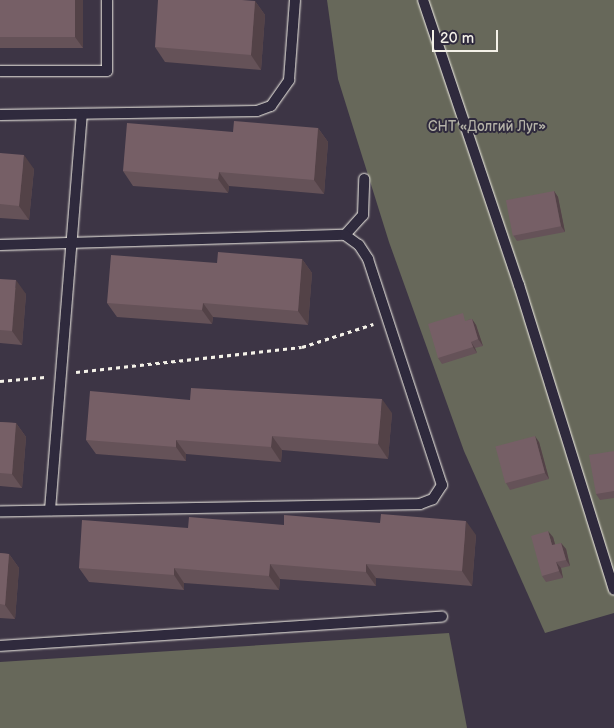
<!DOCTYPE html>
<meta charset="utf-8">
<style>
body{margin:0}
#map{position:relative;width:614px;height:728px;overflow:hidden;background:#3d3545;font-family:"Balsamiq Sans",sans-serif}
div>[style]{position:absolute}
.green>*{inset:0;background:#67685a}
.path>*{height:3px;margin-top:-1.5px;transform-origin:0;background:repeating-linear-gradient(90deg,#f4f1e8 0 4px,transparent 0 8px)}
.roads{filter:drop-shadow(0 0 1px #f4f1e8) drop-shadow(0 0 1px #f4f1e8)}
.lane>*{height:10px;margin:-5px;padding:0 5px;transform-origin:5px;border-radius:5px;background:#2f2a3d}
.wall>*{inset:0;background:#655258;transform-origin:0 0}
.shaded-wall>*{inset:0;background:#534247}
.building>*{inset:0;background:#765f66;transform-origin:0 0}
span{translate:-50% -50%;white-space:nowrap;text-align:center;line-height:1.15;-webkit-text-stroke:4px #2f2a3d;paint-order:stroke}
.park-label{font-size:14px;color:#b5b3a8}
.scale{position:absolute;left:432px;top:30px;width:66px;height:22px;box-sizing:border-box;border:2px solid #f4f1e8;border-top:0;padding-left:6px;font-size:15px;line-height:18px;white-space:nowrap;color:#f4f1e8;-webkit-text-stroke:4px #2f2a3d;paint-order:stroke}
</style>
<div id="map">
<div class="green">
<div style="clip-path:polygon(327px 0,614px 0,614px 613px,545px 633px,464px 451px,389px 242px,338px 79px)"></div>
<div style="clip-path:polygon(449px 633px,467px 728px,0 728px,0 662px)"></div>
</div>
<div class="path">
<div style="left:76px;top:372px;width:227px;rotate:-6.3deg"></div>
<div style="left:302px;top:347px;width:75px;rotate:-17.9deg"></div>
<div style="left:0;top:381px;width:45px;rotate:-5.1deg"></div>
</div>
<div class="roads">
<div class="lane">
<div style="left:423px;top:0;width:301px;rotate:71.4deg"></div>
<div style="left:519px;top:285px;width:319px;rotate:72.7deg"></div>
<div style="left:0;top:71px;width:107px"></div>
<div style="left:107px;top:71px;width:71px;rotate:-90deg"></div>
<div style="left:0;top:115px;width:257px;rotate:-0.9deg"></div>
<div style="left:257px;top:111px;width:15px;rotate:-20deg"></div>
<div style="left:271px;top:106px;width:32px;rotate:-55deg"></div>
<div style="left:289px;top:80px;width:80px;rotate:-85.7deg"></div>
<div style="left:345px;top:235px;width:27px;rotate:-48deg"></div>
<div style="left:363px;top:215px;width:36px;rotate:-88deg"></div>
<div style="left:0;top:245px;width:345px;rotate:-1.7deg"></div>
<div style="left:345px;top:235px;width:17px;rotate:36deg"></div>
<div style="left:359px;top:245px;width:17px;rotate:57deg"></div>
<div style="left:368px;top:259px;width:238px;rotate:71.9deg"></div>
<div style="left:442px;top:485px;width:17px;rotate:123deg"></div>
<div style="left:433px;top:499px;width:14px;rotate:159deg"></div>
<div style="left:420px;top:504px;width:420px;rotate:179deg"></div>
<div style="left:50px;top:510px;width:397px;rotate:-85.4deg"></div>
<div style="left:0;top:646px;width:443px;rotate:-3.8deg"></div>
</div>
</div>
<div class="wall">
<div style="left:0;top:0;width:83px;height:48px"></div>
<div style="clip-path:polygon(255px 1px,265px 15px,261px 70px,165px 62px,155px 47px)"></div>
<div style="clip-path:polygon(318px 128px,328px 142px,324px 194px,229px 186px,228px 193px,133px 186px,123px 171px,233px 132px)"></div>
<div style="clip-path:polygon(0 153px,34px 169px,29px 220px,0 218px)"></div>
<div style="clip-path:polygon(554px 191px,558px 197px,565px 232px,517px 241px,513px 235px)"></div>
<div style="clip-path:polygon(302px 259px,312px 273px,308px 325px,213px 317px,212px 324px,117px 317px,107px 303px,217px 263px)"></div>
<div style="clip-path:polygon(0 279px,26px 294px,22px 345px,0 343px)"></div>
<div style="clip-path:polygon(472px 319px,476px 325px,483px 346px,475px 348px,477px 353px,442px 364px,438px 358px,468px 320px)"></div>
<div style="clip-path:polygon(190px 400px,392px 413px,388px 459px,282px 450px,281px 462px,186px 454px,186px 461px,96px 454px,86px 440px)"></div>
<div style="clip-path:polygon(0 422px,16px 423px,26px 437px,22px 488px,0 486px)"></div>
<div style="clip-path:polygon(539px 442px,549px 479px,510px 490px,506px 483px)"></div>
<div style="clip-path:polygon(614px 451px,614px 498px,600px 500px,596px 494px)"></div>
<div style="clip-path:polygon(284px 525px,476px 535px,472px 586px,376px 578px,376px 586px,280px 579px,279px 590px,184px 583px,184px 590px,89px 582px,79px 568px,188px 528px)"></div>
<div style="clip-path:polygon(553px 537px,555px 545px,561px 543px,566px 549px,570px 566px,561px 568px,563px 578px,546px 582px,542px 576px)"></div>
<div style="clip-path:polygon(0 553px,9px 554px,19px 568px,15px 619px,0 618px)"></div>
</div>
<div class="shaded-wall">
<div style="clip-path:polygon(75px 0,83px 0,83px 48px,75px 37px)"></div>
<div style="clip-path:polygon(255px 1px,265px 15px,261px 70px,251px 55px)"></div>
<div style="clip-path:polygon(318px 128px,328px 142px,324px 194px,314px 180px)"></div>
<div style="clip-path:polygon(24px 155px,34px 169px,29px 220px,19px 206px)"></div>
<div style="clip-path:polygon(219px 172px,229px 186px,228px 193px,218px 179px)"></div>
<div style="clip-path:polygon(554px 191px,558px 197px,565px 232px,561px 226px)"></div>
<div style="clip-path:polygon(302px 259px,312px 273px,308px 325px,298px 311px)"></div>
<div style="clip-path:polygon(16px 280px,26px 294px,22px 345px,12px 331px)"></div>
<div style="clip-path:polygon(203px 303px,213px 317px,212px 324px,202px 310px)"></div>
<div style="clip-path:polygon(472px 319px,476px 325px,483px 346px,478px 339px)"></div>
<div style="clip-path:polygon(471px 342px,475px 348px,477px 353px,473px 347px)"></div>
<div style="clip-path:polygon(382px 399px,392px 413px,388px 459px,378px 444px)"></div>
<div style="clip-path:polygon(16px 423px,26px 437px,22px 488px,12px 474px)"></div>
<div style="clip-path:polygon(272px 436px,282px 450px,281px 462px,271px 447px)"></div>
<div style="clip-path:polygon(535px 436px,539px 442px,549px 479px,545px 473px)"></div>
<div style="clip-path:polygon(176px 440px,186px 454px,186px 461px,176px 447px)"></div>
<div style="clip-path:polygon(466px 521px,476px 535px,472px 586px,462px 571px)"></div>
<div style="clip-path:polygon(548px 531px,553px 537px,557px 551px,552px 545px)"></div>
<div style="clip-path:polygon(561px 543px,566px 549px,570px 566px,566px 560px)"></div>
<div style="clip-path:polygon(9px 554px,19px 568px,15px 619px,5px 605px)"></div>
<div style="clip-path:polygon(556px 562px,561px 568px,563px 578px,559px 571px)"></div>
<div style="clip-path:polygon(270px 564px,280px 579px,279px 590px,269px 576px)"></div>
<div style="clip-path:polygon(366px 564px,376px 578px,376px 586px,366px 572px)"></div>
<div style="clip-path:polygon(174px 568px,184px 583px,184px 590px,174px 575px)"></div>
</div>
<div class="building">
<div style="left:0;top:0;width:75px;height:37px"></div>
<div style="clip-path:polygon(158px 0,242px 0,255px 1px,251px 55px,155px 47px)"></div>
<div style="clip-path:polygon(234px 121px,318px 128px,314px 180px,219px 172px,218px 179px,123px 171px,127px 123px,233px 132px)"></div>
<div style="clip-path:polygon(0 153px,24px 155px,19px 206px,0 204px)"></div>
<div style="left:554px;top:191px;width:36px;height:49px;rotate:79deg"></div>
<div style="clip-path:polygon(218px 252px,302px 259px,298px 311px,203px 303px,202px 310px,107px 303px,111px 255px,217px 263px)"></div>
<div style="clip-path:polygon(0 279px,16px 280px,12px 331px,0 330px)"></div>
<div style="clip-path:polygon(463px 313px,465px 321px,472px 319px,478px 339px,471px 342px,473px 347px,438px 358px,428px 324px)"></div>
<div style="clip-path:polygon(191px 388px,382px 399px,378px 444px,272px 436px,271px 447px,176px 440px,176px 447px,86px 440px,90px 391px,190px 400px)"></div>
<div style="clip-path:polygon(0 422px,16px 423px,12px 474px,0 473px)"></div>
<div style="left:535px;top:436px;width:38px;height:41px;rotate:75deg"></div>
<div style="clip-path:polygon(614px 451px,614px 491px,596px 494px,589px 455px)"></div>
<div style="clip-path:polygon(381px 514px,466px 521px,462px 571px,366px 564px,366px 572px,270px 564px,269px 576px,174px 568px,174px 575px,79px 568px,82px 520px,188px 528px,189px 517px,284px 525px,284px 515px,380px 523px)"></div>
<div style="clip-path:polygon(548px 531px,552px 545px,561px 543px,566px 560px,556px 562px,559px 571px,542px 576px,531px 536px)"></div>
<div style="clip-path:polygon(0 553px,9px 554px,5px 605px,0 604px)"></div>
</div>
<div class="park-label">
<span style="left:487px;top:127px">СНТ «Долгий Луг»</span>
</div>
<div class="scale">20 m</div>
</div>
